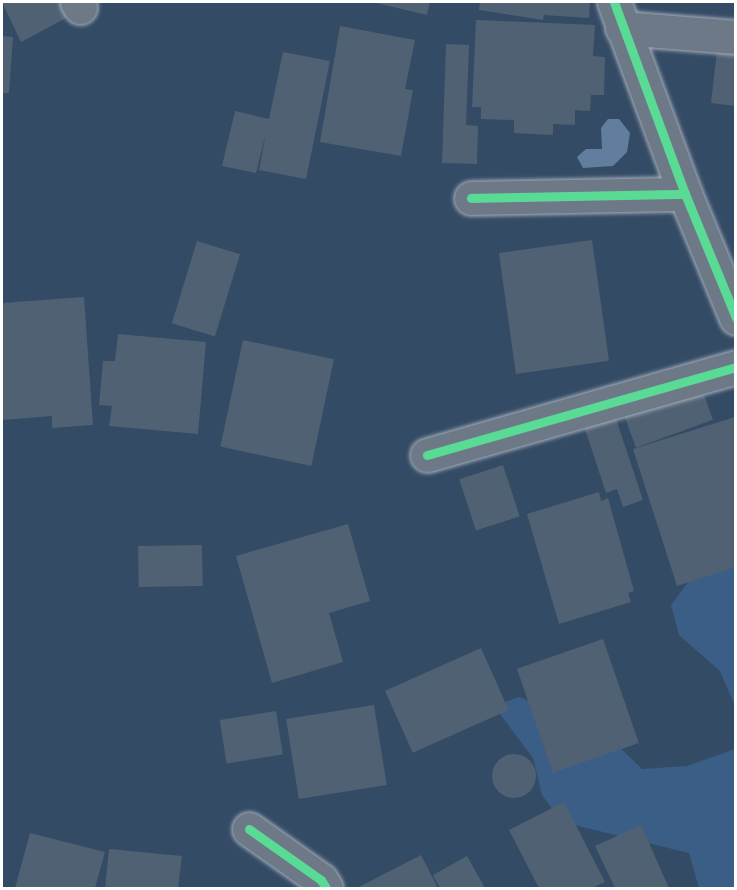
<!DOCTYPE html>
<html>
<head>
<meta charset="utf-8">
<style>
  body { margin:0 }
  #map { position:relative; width:737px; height:890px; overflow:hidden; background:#344b65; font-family:"Gochi Hand",sans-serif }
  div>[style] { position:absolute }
  .green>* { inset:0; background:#3b5e86 }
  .water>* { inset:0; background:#617e9e }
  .building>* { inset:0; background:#506174; transform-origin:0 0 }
  .round { border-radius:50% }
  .roads { filter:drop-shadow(0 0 2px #a4aeba) drop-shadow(0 0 2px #a4aeba) }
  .minor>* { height:33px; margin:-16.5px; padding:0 16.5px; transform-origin:16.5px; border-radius:16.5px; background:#6d7986 }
  .cycleway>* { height:9px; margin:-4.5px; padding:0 4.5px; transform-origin:4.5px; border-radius:4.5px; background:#5adb95 }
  span { translate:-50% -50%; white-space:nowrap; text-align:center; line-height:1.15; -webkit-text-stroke:6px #1f4a7a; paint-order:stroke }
  .frame { position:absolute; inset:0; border:3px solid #fff; pointer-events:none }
</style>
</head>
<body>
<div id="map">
  <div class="green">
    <i style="clip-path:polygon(735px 552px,735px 706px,720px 671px,679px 635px,671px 605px,704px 561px)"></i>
    <i style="clip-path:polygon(519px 697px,602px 730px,642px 769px,687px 766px,735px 749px,735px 888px,699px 888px,689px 853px,562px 822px,542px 795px,533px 758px,494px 706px)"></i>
  </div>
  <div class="water">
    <i style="clip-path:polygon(608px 119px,619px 119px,630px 133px,627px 152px,613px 166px,583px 168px,577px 157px,586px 149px,602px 149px,601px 128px)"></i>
  </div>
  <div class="building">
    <i style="clip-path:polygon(2px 2px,60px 2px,68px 17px,21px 42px)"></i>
    <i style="clip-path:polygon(372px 2px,430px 2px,427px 15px)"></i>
    <i style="clip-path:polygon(480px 2px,590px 2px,589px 18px,544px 15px,543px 20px,479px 10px)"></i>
    <i style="clip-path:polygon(476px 20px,595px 25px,593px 56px,605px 57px,604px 95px,591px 95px,590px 111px,575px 110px,575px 125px,553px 124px,553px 135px,514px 133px,514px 120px,481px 119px,481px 107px,472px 107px)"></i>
    <i style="clip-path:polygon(340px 26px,415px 40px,405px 89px,413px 90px,401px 156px,320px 142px)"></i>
    <i style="clip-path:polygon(2px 36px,13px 37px,9px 93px,2px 93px)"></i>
    <i style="clip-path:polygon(718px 42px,736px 44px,736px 106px,711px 103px)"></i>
    <i style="clip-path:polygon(446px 44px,469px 45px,466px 125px,478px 126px,477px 164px,442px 163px)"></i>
    <i style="clip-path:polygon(283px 52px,330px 61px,306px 179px,259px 170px,266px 133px,256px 173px,222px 166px,235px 111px,269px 119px)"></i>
    <i style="left:592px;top:240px;width:122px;height:94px;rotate:82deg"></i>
    <i style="left:197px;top:241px;width:45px;height:86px;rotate:17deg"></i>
    <i style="clip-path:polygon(84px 297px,93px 425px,52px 428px,52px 416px,2px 420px,2px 303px)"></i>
    <i style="clip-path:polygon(118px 334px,206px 342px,198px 434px,109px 426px,112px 406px,99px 405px,103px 361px,115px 361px)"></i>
    <i style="left:243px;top:340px;width:93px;height:109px;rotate:12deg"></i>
    <i style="left:700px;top:384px;width:38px;height:82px;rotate:70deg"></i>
    <i style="clip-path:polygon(615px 416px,643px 500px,623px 507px,617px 489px,606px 493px,584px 426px)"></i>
    <i style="clip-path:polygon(735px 417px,736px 567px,677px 586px,633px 449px)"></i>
    <i style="left:503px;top:465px;width:54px;height:46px;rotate:72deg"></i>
    <i style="clip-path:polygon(599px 492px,601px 501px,608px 498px,634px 591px,628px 593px,631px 602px,559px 624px,527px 514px)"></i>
    <i style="clip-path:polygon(348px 524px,370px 601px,329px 613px,343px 662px,272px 683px,236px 556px)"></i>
    <i style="left:202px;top:545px;width:41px;height:64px;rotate:89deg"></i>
    <i style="left:603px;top:639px;width:110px;height:91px;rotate:71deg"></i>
    <i style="left:481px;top:648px;width:68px;height:105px;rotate:66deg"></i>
    <i style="left:374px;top:705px;width:81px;height:89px;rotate:81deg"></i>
    <i style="left:276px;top:711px;width:44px;height:57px;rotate:81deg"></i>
    <i class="round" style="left:492px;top:754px;width:44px;height:44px"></i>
    <i style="clip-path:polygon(564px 802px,605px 882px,592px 888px,539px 888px,509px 830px)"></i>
    <i style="clip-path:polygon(641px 825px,669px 888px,615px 888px,595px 846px)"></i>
    <i style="clip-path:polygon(30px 833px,105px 852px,95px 888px,15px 888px)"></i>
    <i style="clip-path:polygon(109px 849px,182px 856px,178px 888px,105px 888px)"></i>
    <i style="clip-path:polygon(421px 855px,438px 888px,357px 888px)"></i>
    <i style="clip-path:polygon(467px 856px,485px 888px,440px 888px,433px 875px)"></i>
  </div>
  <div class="roads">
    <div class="minor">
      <i style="left:77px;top:2px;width:6px;rotate:59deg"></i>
      <i style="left:614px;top:2px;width:205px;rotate:69.7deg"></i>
      <i style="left:685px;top:194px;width:134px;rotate:67.6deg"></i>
      <i style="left:622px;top:28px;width:114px;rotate:4.5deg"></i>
      <i style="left:471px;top:198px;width:214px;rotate:-1.1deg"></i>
      <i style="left:427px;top:455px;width:321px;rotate:-15.9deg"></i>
      <i style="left:249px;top:829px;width:88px;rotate:35.3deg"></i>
      <i style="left:321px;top:880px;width:9px;rotate:58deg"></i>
    </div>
  </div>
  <div class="cycleway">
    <i style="left:614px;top:2px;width:205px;rotate:69.7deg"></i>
    <i style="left:685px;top:194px;width:134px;rotate:67.6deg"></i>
    <i style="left:471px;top:198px;width:214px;rotate:-1.1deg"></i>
    <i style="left:427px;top:455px;width:321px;rotate:-15.9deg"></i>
    <i style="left:249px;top:829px;width:88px;rotate:35.3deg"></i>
    <i style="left:321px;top:880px;width:9px;rotate:58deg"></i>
  </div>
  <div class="frame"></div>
</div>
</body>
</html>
